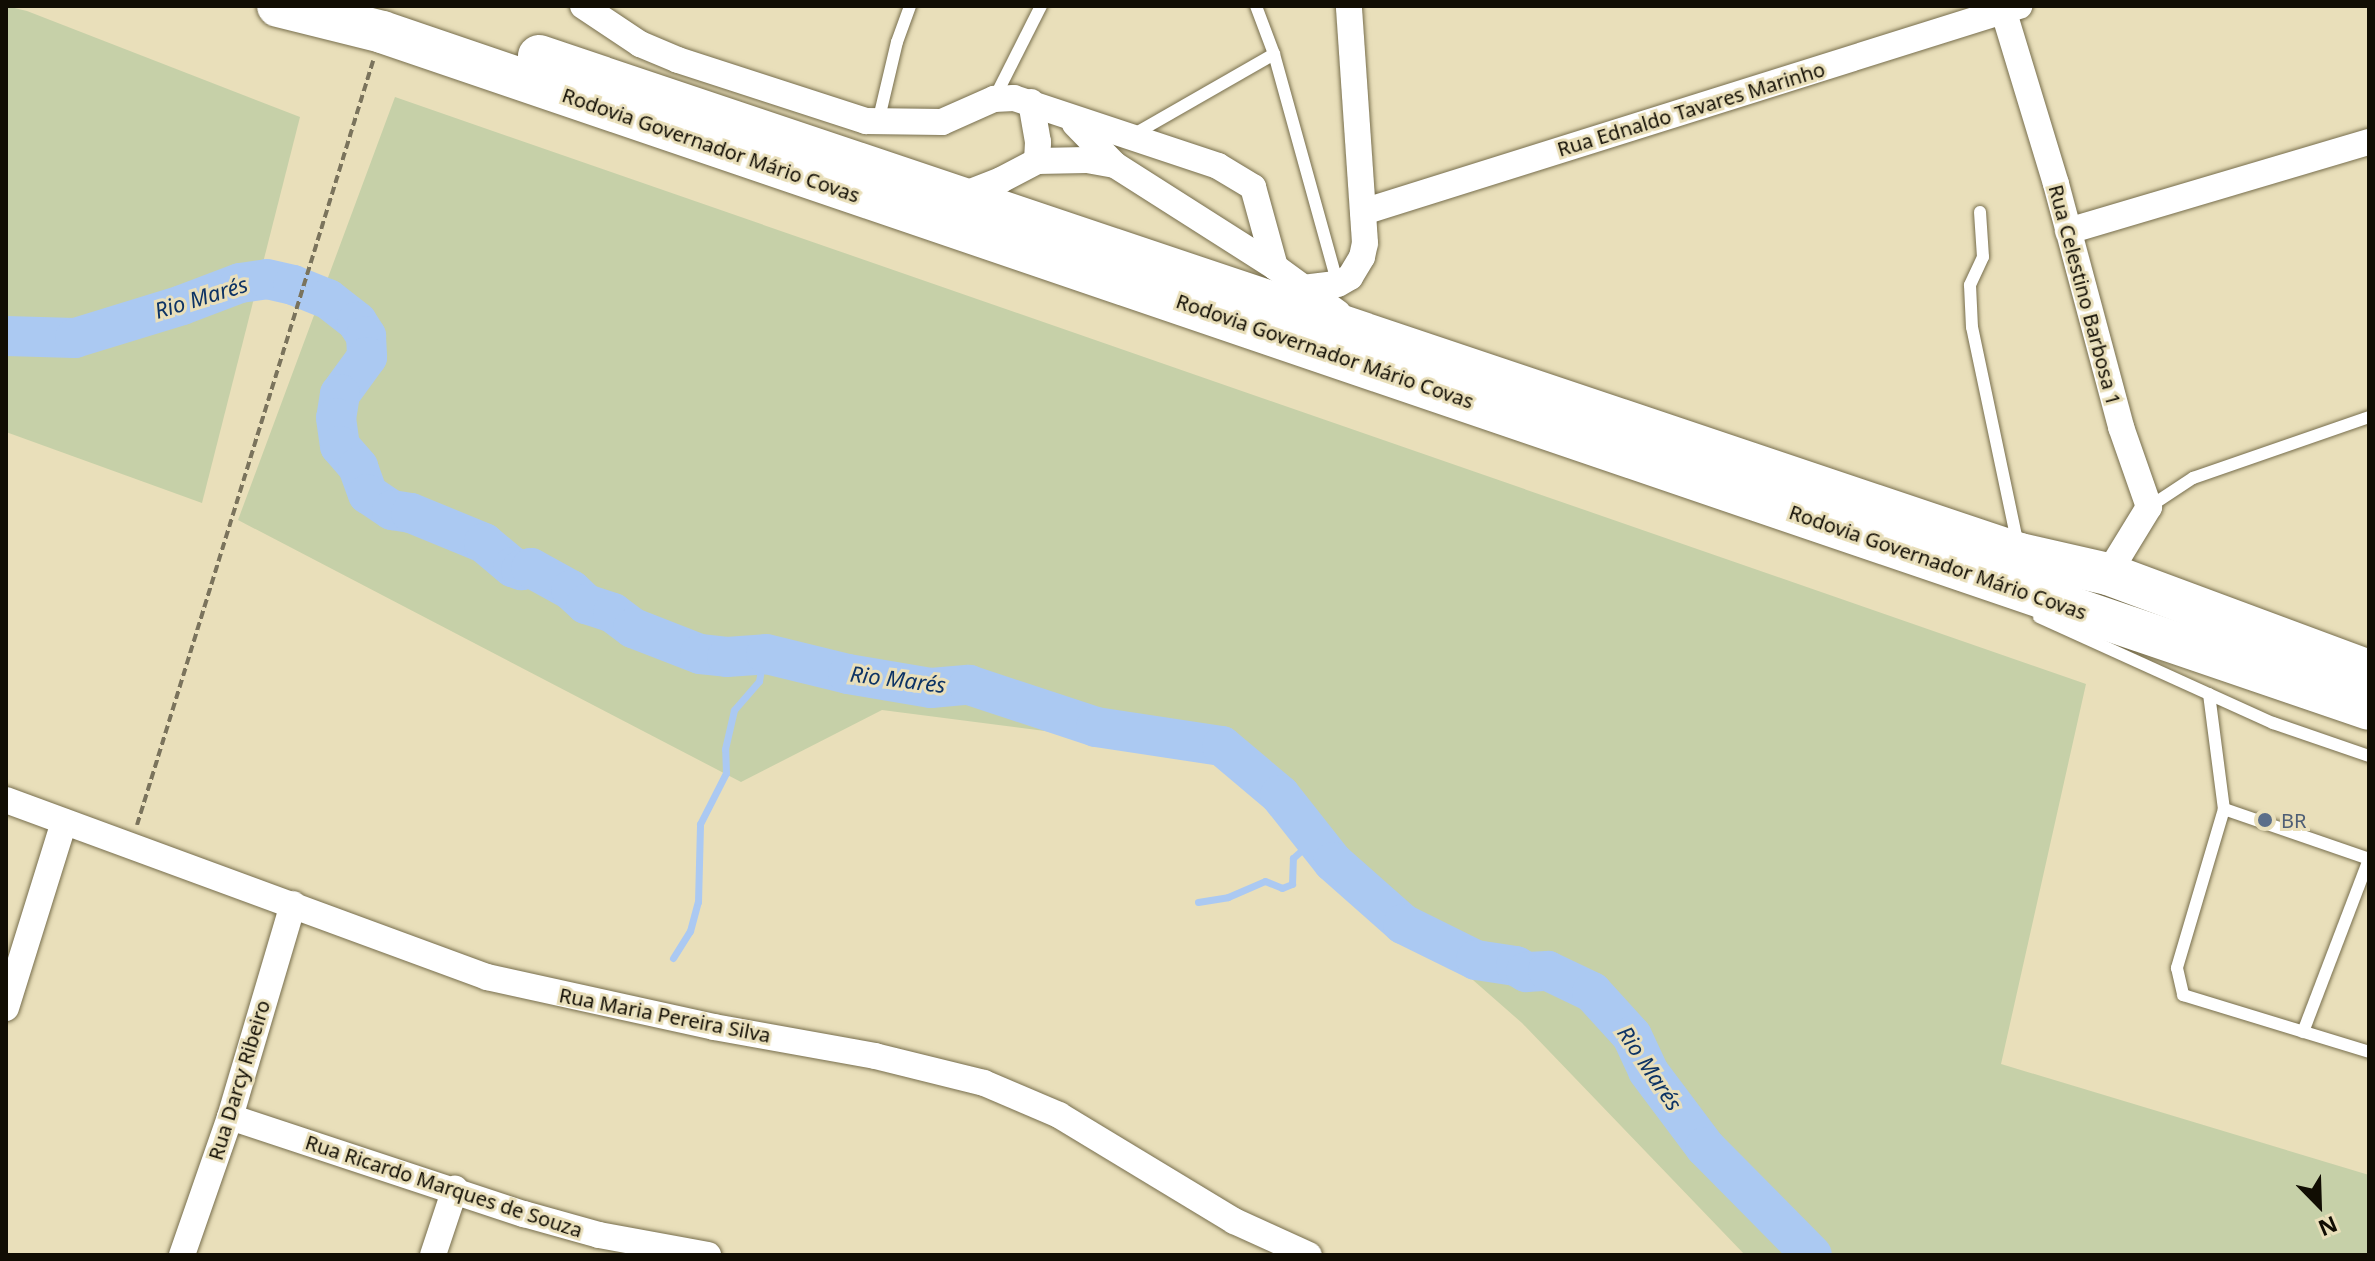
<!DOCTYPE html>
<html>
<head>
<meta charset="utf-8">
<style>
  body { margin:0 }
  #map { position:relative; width:2375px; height:1261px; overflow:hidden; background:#e9dfba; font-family:"Noto Sans",sans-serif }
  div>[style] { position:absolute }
  .green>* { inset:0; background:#c6d0a8 }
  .stream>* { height:7px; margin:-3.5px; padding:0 3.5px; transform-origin:3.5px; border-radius:3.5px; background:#abc9f2 }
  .river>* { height:40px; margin:-20px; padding:0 20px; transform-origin:20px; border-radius:20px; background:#abc9f2 }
  .path>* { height:4px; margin-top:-2px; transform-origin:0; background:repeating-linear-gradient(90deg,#7a735c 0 8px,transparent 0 12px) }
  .roads { filter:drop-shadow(0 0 2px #776e4d) drop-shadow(0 0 2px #776e4d) }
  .service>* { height:12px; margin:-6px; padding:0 6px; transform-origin:6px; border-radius:6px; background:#fff }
  .minor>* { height:26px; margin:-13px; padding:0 13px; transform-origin:13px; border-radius:13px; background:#fff }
  .trunk>* { height:42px; margin:-21px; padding:0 21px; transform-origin:21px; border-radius:21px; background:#fff }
  .dots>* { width:22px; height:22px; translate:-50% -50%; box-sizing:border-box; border:4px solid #e9dfba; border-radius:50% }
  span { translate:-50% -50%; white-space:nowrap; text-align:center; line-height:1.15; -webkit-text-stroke:6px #e9dfba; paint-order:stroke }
  .street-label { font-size:20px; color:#110d03 }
  .service-label { font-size:20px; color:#4e5e75 }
  .left { translate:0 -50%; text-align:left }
  .water-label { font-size:22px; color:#0d3364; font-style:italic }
  .frame { position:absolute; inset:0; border:8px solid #110d03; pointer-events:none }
  .north { position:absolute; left:2279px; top:1165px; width:80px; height:80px; -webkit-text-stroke:6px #e9dfba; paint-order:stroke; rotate:157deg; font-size:22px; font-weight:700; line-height:32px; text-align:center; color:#110d03 }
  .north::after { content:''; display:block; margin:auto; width:28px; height:36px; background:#110d03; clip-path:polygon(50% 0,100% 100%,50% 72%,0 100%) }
</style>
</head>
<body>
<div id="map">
  <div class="green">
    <i style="clip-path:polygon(6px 6px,27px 11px,300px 117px,202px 503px,6px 432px)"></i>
    <i style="clip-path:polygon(395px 97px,2086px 684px,2001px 1064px,2369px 1175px,2369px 1255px,1745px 1255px,1522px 1023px,1214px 753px,882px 710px,741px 782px,238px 520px)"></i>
  </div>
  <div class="stream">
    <i style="left:1198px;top:902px;width:30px;rotate:-9deg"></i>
    <i style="left:1228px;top:897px;width:40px;rotate:-23.4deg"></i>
    <i style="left:1265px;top:881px;width:18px;rotate:22deg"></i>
    <i style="left:1282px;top:888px;width:11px;rotate:-22deg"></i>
    <i style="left:1292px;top:884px;width:26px;rotate:-88deg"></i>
    <i style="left:1293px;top:858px;width:28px;rotate:-42deg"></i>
    <i style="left:673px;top:958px;width:32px;rotate:-58deg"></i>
    <i style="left:690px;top:931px;width:30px;rotate:-75deg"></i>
    <i style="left:698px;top:902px;width:78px;rotate:-88.5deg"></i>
    <i style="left:700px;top:824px;width:57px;rotate:-63deg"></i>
    <i style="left:726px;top:773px;width:24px;rotate:-92deg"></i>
    <i style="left:725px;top:749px;width:40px;rotate:-77deg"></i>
    <i style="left:734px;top:710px;width:38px;rotate:-49deg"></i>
    <i style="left:759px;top:681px;width:11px;rotate:-80deg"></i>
    <i style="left:761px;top:670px;width:16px;rotate:-108deg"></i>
  </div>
  <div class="river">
    <i style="left:6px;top:336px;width:69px;rotate:1.7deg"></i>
    <i style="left:75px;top:338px;width:112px;rotate:-17.1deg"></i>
    <i style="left:182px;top:305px;width:62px;rotate:-20.8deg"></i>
    <i style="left:240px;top:283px;width:27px;rotate:-8deg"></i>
    <i style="left:267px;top:279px;width:27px;rotate:13deg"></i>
    <i style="left:293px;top:285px;width:38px;rotate:22deg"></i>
    <i style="left:328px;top:299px;width:37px;rotate:38deg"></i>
    <i style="left:357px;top:322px;width:17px;rotate:57deg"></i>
    <i style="left:366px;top:336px;width:21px;rotate:87deg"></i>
    <i style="left:367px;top:357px;width:46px;rotate:126.1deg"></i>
    <i style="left:340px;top:394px;width:24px;rotate:99deg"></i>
    <i style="left:336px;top:418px;width:28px;rotate:82deg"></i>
    <i style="left:340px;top:446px;width:28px;rotate:49deg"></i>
    <i style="left:358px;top:467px;width:29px;rotate:70deg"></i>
    <i style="left:368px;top:494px;width:29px;rotate:34deg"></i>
    <i style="left:392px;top:510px;width:19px;rotate:9deg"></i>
    <i style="left:411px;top:513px;width:79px;rotate:22.3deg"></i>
    <i style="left:484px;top:543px;width:38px;rotate:40deg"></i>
    <i style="left:513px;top:567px;width:9px;rotate:21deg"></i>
    <i style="left:521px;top:570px;width:10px;rotate:-11deg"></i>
    <i style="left:531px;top:568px;width:46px;rotate:28.8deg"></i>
    <i style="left:571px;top:590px;width:21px;rotate:43deg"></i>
    <i style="left:586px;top:604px;width:28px;rotate:18deg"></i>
    <i style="left:613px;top:613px;width:25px;rotate:37deg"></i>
    <i style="left:633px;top:628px;width:72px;rotate:21.2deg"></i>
    <i style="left:700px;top:654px;width:27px;rotate:6deg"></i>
    <i style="left:727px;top:657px;width:39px;rotate:-4deg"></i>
    <i style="left:766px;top:654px;width:84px;rotate:13.7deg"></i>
    <i style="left:848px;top:674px;width:84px;rotate:9.6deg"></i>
    <i style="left:931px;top:688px;width:38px;rotate:-5deg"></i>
    <i style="left:969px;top:685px;width:134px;rotate:18.3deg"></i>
    <i style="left:1096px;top:727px;width:127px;rotate:8.6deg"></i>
    <i style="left:1222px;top:746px;width:76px;rotate:40.2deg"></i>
    <i style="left:1280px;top:795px;width:85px;rotate:51.7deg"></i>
    <i style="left:1333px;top:862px;width:94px;rotate:41.5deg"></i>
    <i style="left:1403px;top:924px;width:81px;rotate:26.3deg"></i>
    <i style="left:1476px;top:960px;width:40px;rotate:8.5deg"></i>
    <i style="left:1516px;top:966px;width:12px;rotate:31deg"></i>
    <i style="left:1526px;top:972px;width:22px;rotate:-3deg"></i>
    <i style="left:1548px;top:971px;width:49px;rotate:25.5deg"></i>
    <i style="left:1592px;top:992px;width:59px;rotate:47.7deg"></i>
    <i style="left:1632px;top:1036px;width:38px;rotate:65deg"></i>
    <i style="left:1648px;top:1071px;width:95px;rotate:53.1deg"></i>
    <i style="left:1705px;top:1147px;width:152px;rotate:45.3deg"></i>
  </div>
  <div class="path">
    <i style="left:137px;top:825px;width:800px;rotate:-72.83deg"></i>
  </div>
  <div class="roads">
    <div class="service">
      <i style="left:1256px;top:6px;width:51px;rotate:69.4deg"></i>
      <i style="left:1274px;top:54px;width:239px;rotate:74.5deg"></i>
      <i style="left:994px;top:99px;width:104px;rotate:-63.2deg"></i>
      <i style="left:879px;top:118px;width:78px;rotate:-76.7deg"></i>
      <i style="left:897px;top:42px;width:38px;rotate:-70deg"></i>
      <i style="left:1131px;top:136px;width:165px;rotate:-29.8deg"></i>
      <i style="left:1980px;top:212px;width:45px;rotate:86.2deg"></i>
      <i style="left:1983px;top:257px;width:31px;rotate:115deg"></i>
      <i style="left:1970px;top:285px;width:42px;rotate:87.3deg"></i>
      <i style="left:1972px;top:327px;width:223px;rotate:78.1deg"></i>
      <i style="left:2149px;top:507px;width:53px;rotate:-33.4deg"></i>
      <i style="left:2193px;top:478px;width:186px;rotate:-19.1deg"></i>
      <i style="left:2039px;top:617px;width:257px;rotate:24.4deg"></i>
      <i style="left:2273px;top:723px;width:102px;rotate:19deg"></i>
      <i style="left:2209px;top:694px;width:116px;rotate:82.6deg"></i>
      <i style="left:2224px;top:809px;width:166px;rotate:106.5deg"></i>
      <i style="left:2177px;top:968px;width:28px;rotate:77deg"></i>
      <i style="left:2183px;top:995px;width:195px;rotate:17deg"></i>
      <i style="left:2224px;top:809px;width:153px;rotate:19deg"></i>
      <i style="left:2303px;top:1032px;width:185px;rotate:-69.1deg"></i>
    </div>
    <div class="minor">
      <i style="left:583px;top:6px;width:69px;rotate:33.7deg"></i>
      <i style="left:640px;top:44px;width:41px;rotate:22.8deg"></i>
      <i style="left:678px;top:60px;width:198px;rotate:18deg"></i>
      <i style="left:866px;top:121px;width:76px;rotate:0.8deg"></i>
      <i style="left:942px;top:122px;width:57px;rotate:-23.9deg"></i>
      <i style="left:994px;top:99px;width:20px;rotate:-3deg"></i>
      <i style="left:1014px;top:98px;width:215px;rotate:18.4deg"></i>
      <i style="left:1218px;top:166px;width:41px;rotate:31deg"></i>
      <i style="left:1253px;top:187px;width:83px;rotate:74.6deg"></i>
      <i style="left:2002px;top:6px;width:186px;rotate:73.1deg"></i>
      <i style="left:2056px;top:184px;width:252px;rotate:75deg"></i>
      <i style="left:2121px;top:427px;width:85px;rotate:70.7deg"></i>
      <i style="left:2149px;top:507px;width:79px;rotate:121.5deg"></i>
      <i style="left:1031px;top:102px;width:41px;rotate:80.1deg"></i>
      <i style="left:1038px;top:142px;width:19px;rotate:93deg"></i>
      <i style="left:1075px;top:124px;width:57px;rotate:45.7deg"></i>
      <i style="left:1115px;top:165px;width:190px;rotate:32.5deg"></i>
      <i style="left:1275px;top:267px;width:78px;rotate:36.1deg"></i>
      <i style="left:960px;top:196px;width:44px;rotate:-21.3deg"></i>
      <i style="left:1001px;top:180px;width:41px;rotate:-27.8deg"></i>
      <i style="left:1037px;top:161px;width:50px;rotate:-1.1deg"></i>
      <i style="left:1087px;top:160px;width:28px;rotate:10deg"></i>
      <i style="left:1363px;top:212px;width:688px;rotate:-17.43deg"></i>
      <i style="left:2068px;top:231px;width:314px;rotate:-16.5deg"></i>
      <i style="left:1303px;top:288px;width:35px;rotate:-7deg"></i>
      <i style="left:1338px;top:284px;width:14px;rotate:-30deg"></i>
      <i style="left:1350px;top:277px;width:23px;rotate:-59deg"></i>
      <i style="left:1362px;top:257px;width:14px;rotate:-78deg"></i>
      <i style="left:1365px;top:243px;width:238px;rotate:-93.9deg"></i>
      <i style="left:6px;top:800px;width:513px;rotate:20.2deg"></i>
      <i style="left:487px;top:977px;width:232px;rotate:12.4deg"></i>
      <i style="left:714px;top:1027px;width:164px;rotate:10.2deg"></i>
      <i style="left:875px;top:1056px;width:112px;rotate:13.9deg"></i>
      <i style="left:984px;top:1083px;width:82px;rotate:23.1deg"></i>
      <i style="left:1059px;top:1115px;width:205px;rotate:31.2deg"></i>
      <i style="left:1234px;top:1221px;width:82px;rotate:24.4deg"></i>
      <i style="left:6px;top:1008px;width:195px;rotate:-72.7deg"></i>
      <i style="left:230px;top:1117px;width:310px;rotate:18.3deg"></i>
      <i style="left:524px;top:1214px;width:78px;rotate:15.6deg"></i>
      <i style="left:599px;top:1235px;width:111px;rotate:10.4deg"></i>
      <i style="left:182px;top:1255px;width:146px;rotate:-70.8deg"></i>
      <i style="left:230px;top:1117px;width:222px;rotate:-73.5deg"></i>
      <i style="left:433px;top:1255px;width:70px;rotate:-71.6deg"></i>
    </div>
    <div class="trunk">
      <i style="left:278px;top:6px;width:107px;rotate:14deg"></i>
      <i style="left:382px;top:32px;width:2099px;rotate:18.81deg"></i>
      <i style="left:539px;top:56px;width:1562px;rotate:18.59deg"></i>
      <i style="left:2020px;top:554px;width:90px;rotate:12.8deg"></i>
      <i style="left:2108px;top:574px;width:278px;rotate:20.4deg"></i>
    </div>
  </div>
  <div class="dots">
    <i style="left:2265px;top:820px;background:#5c6f8a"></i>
  </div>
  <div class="street-label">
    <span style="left:1691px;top:109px;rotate:-17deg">Rua Ednaldo Tavares Marinho</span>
    <span style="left:711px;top:145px;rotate:19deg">Rodovia Governador Mário Covas</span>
    <span style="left:2085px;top:295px;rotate:75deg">Rua Celestino Barbosa 1</span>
    <span style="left:1325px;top:351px;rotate:19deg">Rodovia Governador Mário Covas</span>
    <span style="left:1938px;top:562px;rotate:19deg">Rodovia Governador Mário Covas</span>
    <span style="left:665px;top:1015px;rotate:11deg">Rua Maria Pereira Silva</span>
    <span style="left:239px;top:1080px;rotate:-73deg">Rua Darcy Ribeiro</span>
    <span style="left:444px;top:1186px;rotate:18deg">Rua Ricardo Marques de Souza</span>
  </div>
  <div class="service-label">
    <span class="left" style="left:2281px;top:820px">BR</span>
  </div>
  <div class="water-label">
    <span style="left:201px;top:297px;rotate:-17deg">Rio Marés</span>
    <span style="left:898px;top:679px;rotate:7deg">Rio Marés</span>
    <span style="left:1650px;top:1068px;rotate:56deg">Rio Marés</span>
  </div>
  <div class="frame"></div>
  <div class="north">N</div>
</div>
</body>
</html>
